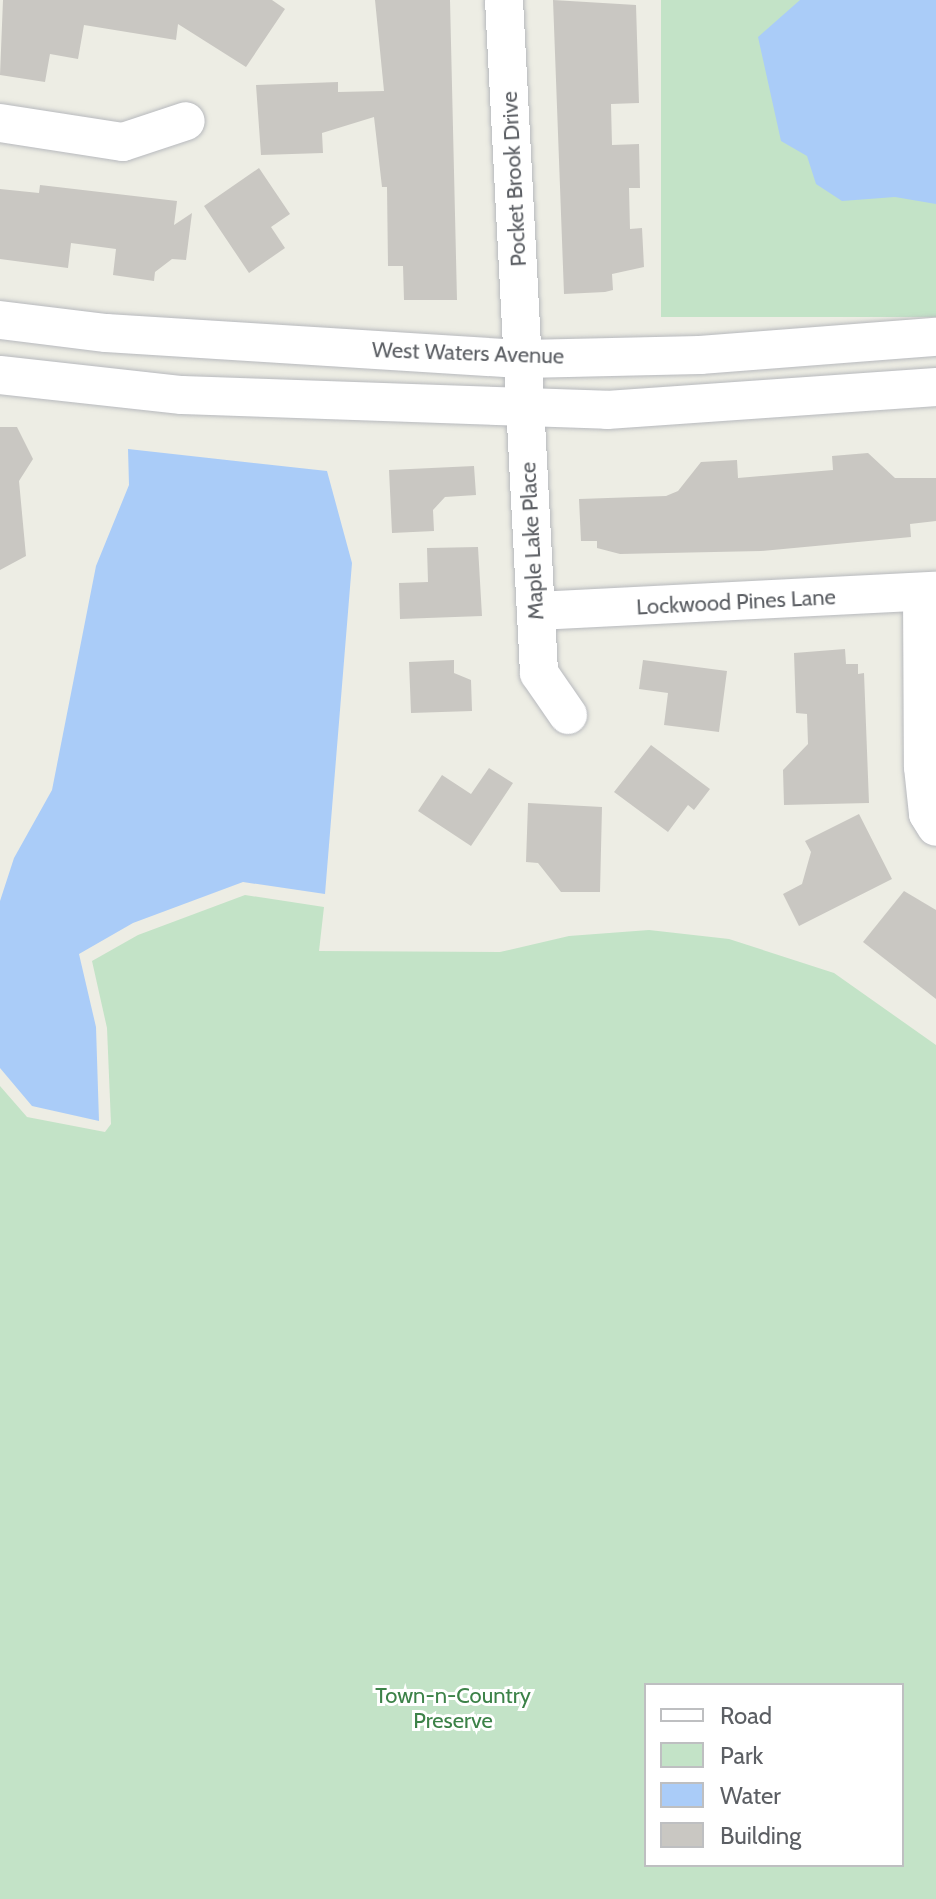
<!DOCTYPE html>
<html>
<head>
<meta charset="utf-8">
<style>
  body { margin:0 }
  #map { position:relative; width:936px; height:1899px; overflow:hidden; background:#edede4; font-family:Cabin,sans-serif }
  div>[style] { position:absolute }
  .green>* { inset:0; background:#c3e3c7; transform-origin:0 0 }
  .water>* { inset:0; background:#aaccf8 }
  .building>* { inset:0; background:#c9c7c2 }
  .roads { filter:drop-shadow(0 0 2px #b7b9bd) drop-shadow(0 0 2px #b7b9bd) }
  .minor>* { height:38px; margin:-19px; padding:0 19px; transform-origin:19px; border-radius:19px; background:#fff }
  span { translate:-50% -50%; white-space:nowrap; text-align:center; line-height:1.15; -webkit-text-stroke:6px #fff; paint-order:stroke }
  .street-label { font-size:22px; color:#5c5f64 }
  .park-label { font-size:22px; color:#3c8248 }
  .legend { position:absolute; left:644px; top:1683px; width:260px; height:184px; box-sizing:border-box; background:#fff; border:2px solid #bebfc1; margin:0; padding:10px 14px; list-style:none; font-size:24px; color:#5c5f64 }
  .legend li { display:flex; align-items:center; gap:16px; height:40px }
  .legend b { width:40px; border:2px solid #bebfc1 }
</style>
</head>
<body>
<div id="map">
  <div class="green">
    <i style="left:661px;top:0;width:275px;height:317px"></i>
    <i style="clip-path:polygon(evenodd,245px 895px,324px 907px,319px 951px,500px 952px,569px 936px,649px 930px,729px 939px,834px 973px,936px 1045px,936px 1899px,0 1899px,0 1086px,27px 1117px,105px 1132px,111px 1124px,107px 1028px,92px 961px,138px 935px,245px 895px,646px 1685px,902px 1685px,902px 1865px,646px 1865px,646px 1685px)"></i>
  </div>
  <div class="water">
    <i style="clip-path:polygon(800px 0,936px 0,936px 204px,895px 197px,842px 201px,816px 184px,807px 156px,781px 141px,758px 37px)"></i>
    <i style="clip-path:polygon(128px 449px,327px 471px,352px 563px,325px 894px,243px 882px,133px 923px,79px 954px,96px 1027px,99px 1121px,32px 1106px,0 1068px,0 901px,14px 858px,52px 790px,96px 566px,129px 485px)"></i>
  </div>
  <div class="building">
    <i style="clip-path:polygon(3px 0,272px 0,285px 9px,246px 67px,178px 24px,176px 40px,84px 25px,78px 59px,50px 54px,45px 82px,0 75px)"></i>
    <i style="clip-path:polygon(375px 0,450px 0,457px 300px,404px 300px,403px 266px,388px 266px,387px 187px,382px 187px,374px 117px,322px 133px,323px 153px,261px 155px,256px 85px,338px 82px,338px 92px,384px 91px)"></i>
    <i style="clip-path:polygon(553px 0,636px 5px,639px 103px,611px 104px,612px 145px,639px 144px,640px 188px,629px 188px,630px 229px,642px 228px,644px 267px,612px 274px,613px 290px,605px 292px,564px 294px)"></i>
    <i style="clip-path:polygon(259px 168px,290px 214px,271px 227px,285px 248px,249px 273px,204px 206px)"></i>
    <i style="clip-path:polygon(40px 185px,177px 201px,174px 225px,192px 213px,186px 260px,172px 259px,155px 272px,154px 281px,113px 275px,116px 249px,71px 243px,68px 268px,0 259px,0 189px,39px 193px)"></i>
    <i style="clip-path:polygon(0 427px,17px 427px,33px 459px,19px 481px,26px 556px,0 570px)"></i>
    <i style="clip-path:polygon(868px 453px,895px 478px,936px 478px,936px 521px,910px 524px,911px 537px,761px 551px,620px 554px,597px 548px,597px 541px,581px 541px,579px 499px,666px 496px,678px 491px,701px 462px,737px 460px,738px 478px,833px 470px,832px 456px)"></i>
    <i style="clip-path:polygon(474px 466px,476px 495px,445px 497px,433px 510px,434px 531px,392px 533px,389px 470px)"></i>
    <i style="clip-path:polygon(478px 547px,482px 616px,400px 619px,399px 583px,428px 582px,427px 548px)"></i>
    <i style="clip-path:polygon(845px 649px,846px 664px,858px 664px,858px 674px,864px 673px,869px 803px,784px 805px,783px 770px,808px 744px,807px 714px,796px 713px,794px 653px)"></i>
    <i style="clip-path:polygon(454px 660px,454px 673px,471px 680px,472px 711px,411px 713px,409px 662px)"></i>
    <i style="clip-path:polygon(643px 660px,727px 671px,719px 732px,664px 725px,668px 693px,639px 689px)"></i>
    <i style="clip-path:polygon(651px 745px,710px 789px,694px 810px,688px 805px,668px 832px,614px 792px)"></i>
    <i style="clip-path:polygon(489px 768px,513px 783px,471px 846px,418px 811px,442px 775px,471px 794px)"></i>
    <i style="clip-path:polygon(528px 803px,602px 807px,600px 892px,561px 892px,538px 863px,526px 862px)"></i>
    <i style="clip-path:polygon(859px 814px,892px 879px,799px 926px,783px 894px,802px 884px,811px 852px,805px 841px)"></i>
    <i style="clip-path:polygon(904px 891px,936px 910px,936px 999px,863px 942px)"></i>
  </div>
  <div class="roads">
    <div class="minor">
      <i style="left:504px;top:0;width:674px;rotate:87.02deg"></i>
      <i style="left:539px;top:673px;width:51px;rotate:55.4deg"></i>
      <i style="left:0;top:123px;width:124px;rotate:8.8deg"></i>
      <i style="left:123px;top:142px;width:66px;rotate:-18.4deg"></i>
      <i style="left:0;top:320px;width:107px;rotate:7deg"></i>
      <i style="left:106px;top:333px;width:419px;rotate:3.6deg"></i>
      <i style="left:524px;top:359px;width:176px;rotate:-1.3deg"></i>
      <i style="left:700px;top:355px;width:237px;rotate:-4.4deg"></i>
      <i style="left:0;top:375px;width:183px;rotate:6.3deg"></i>
      <i style="left:182px;top:395px;width:425px;rotate:2deg"></i>
      <i style="left:607px;top:410px;width:330px;rotate:-4deg"></i>
      <i style="left:922px;top:593px;width:174px;rotate:89.7deg"></i>
      <i style="left:923px;top:767px;width:47px;rotate:83.9deg"></i>
      <i style="left:928px;top:814px;width:15px;rotate:58deg"></i>
      <i style="left:536px;top:611px;width:400px;rotate:-2.9deg"></i>
    </div>
  </div>
  <div class="street-label">
    <span style="left:514px;top:179px;rotate:-93deg">Pocket Brook Drive</span>
    <span style="left:468px;top:353px;rotate:2deg">West Waters Avenue</span>
    <span style="left:532px;top:541px;rotate:-93deg">Maple Lake Place</span>
    <span style="left:736px;top:602px;rotate:-3deg">Lockwood Pines Lane</span>
  </div>
  <div class="park-label">
    <span style="left:453px;top:1708px">Town-n-Country<br>Preserve</span>
  </div>
  <ul class="legend">
  <li><b style="height:10px;background:#fff"></b>Road</li>
  <li><b style="height:22px;background:#c3e3c7"></b>Park</li>
  <li><b style="height:22px;background:#aaccf8"></b>Water</li>
  <li><b style="height:22px;background:#c9c7c2"></b>Building</li>
  </ul>
</div>
</body>
</html>
